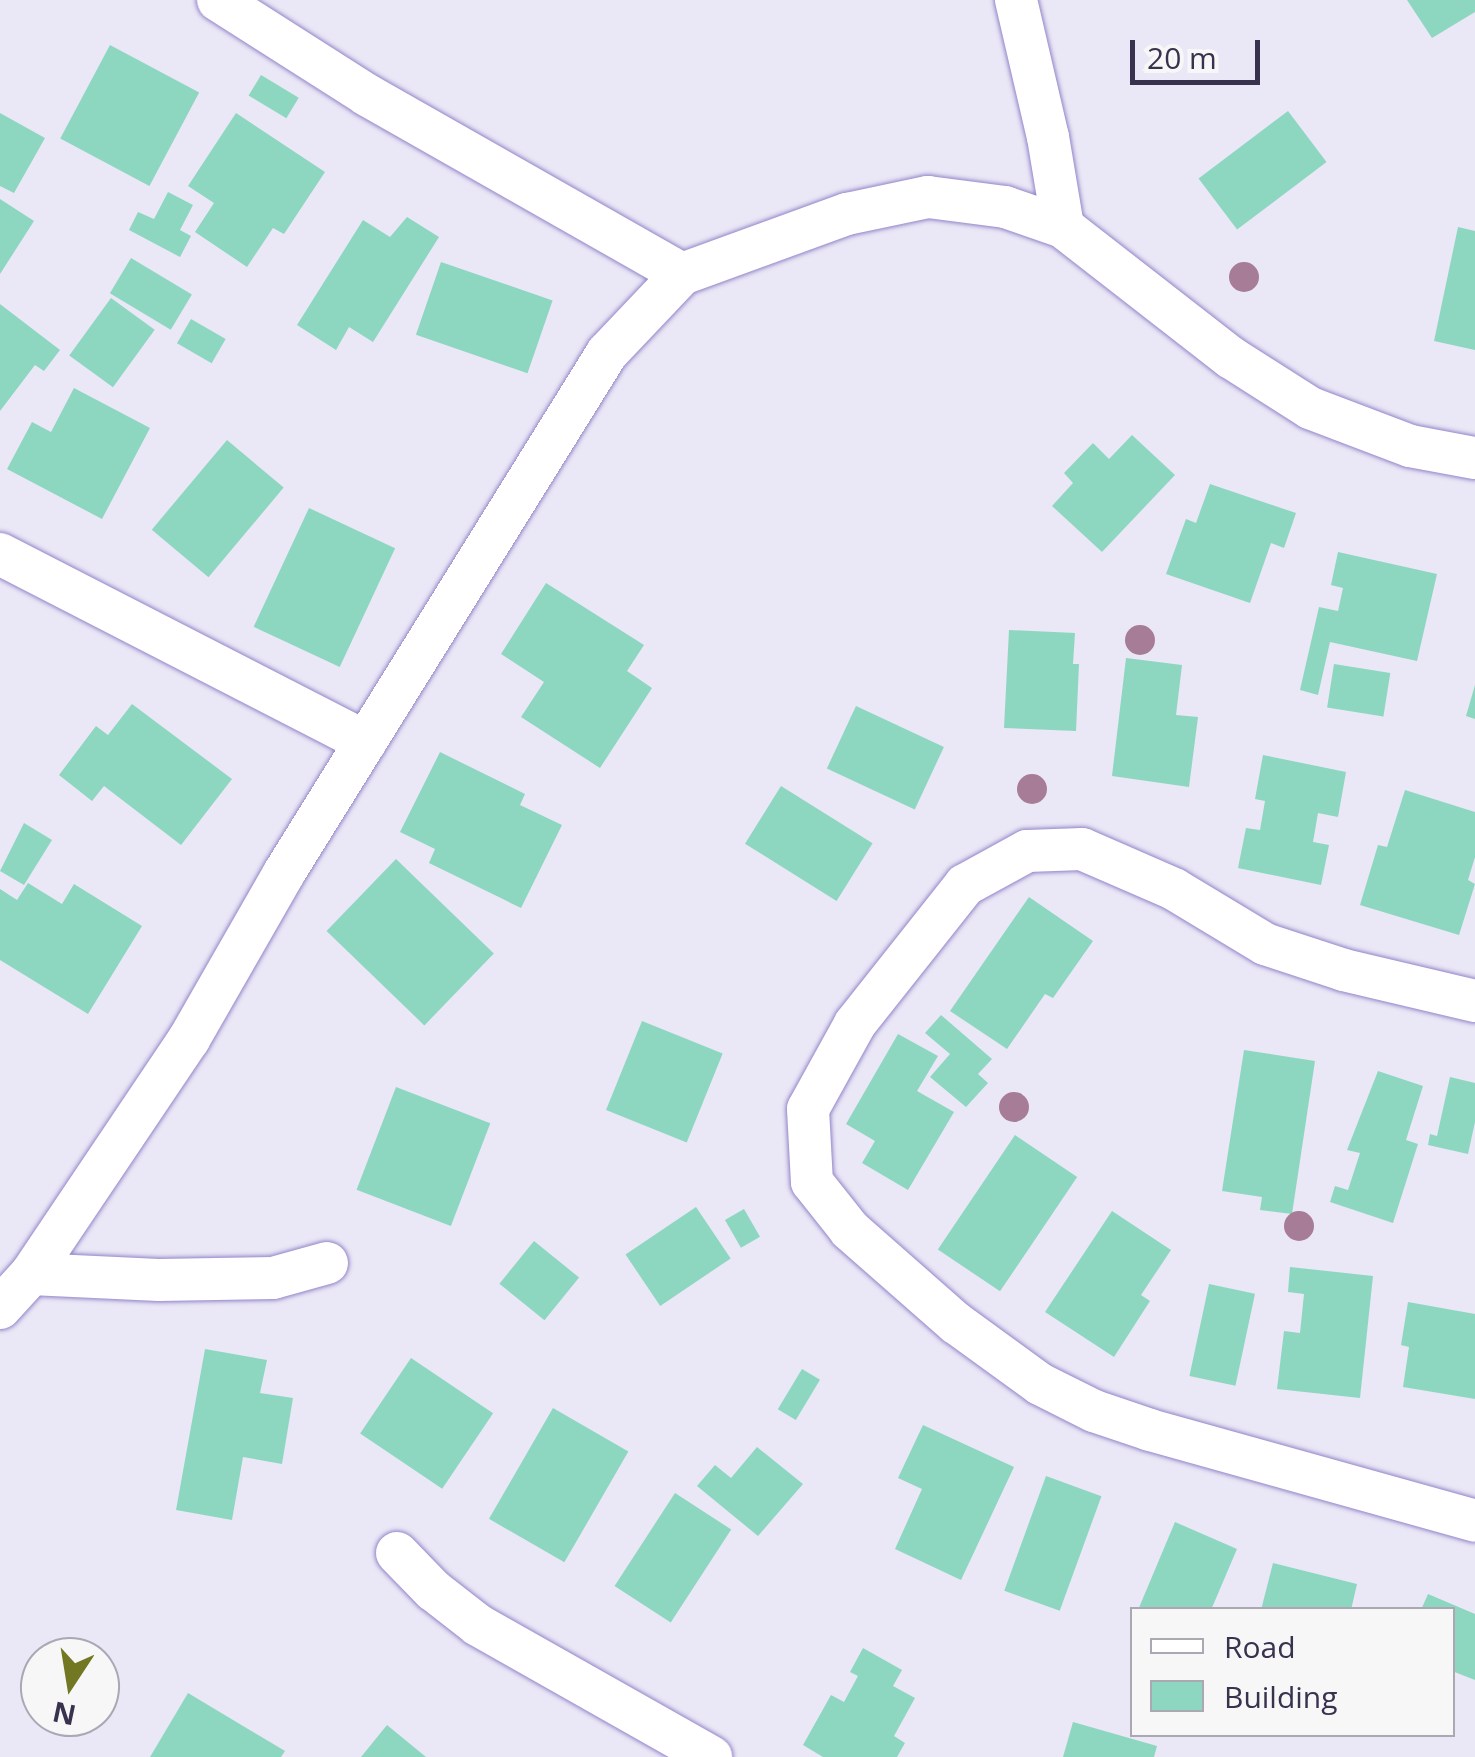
<!DOCTYPE html>
<html>
<head>
<meta charset="utf-8">
<style>
  body { margin:0 }
  #map { position:relative; width:1475px; height:1757px; overflow:hidden; background:#eae7f6; font-family:"Open Sans",sans-serif }
  div>[style] { position:absolute }
  .building>* { inset:0; background:#8dd7c1; transform-origin:0 0 }
  .roads { filter:drop-shadow(0 0 2px #9385c9) drop-shadow(0 0 2px #9385c9) }
  .minor>* { height:42px; margin:-21px; padding:0 21px; transform-origin:21px; border-radius:21px; background:#fff }
  .trees>* { width:30px; height:30px; margin:-15px; border-radius:50%; background:#a67c97 }
  span { translate:-50% -50%; white-space:nowrap; text-align:center; line-height:1.15; -webkit-text-stroke:9px #f7f7f7; paint-order:stroke }
  .legend { position:absolute; left:1130px; top:1607px; width:325px; height:130px; box-sizing:border-box; background:#f7f7f7; border:2px solid #aba8b4; margin:0; padding:12px 18px; list-style:none; font-size:30px; color:#39324f }
  .legend li { display:flex; align-items:center; gap:20px; height:50px }
  .legend b { width:50px; border:2px solid #aba8b4 }
  .north { position:absolute; left:20px; top:1637px; width:100px; height:100px; box-sizing:border-box; background:#f7f7f7; border:2px solid #aba8b4; border-radius:50%; rotate:192deg; font-size:28px; font-weight:700; line-height:40px; text-align:center; color:#39324f }
  .north::after { content:''; display:block; margin:auto; width:35px; height:45px; background:#727821; clip-path:polygon(50% 0,100% 100%,50% 72%,0 100%) }
  .scale { position:absolute; left:1130px; top:40px; width:130px; height:45px; box-sizing:border-box; border:5px solid #39324f; border-top:0; padding-left:12px; font-size:30px; line-height:35px; white-space:nowrap; color:#39324f; -webkit-text-stroke:8px #f7f7f7; paint-order:stroke }
</style>
</head>
<body>
<div id="map">
  <div class="building">
    <i style="clip-path:polygon(1407px 0,1475px 0,1475px 12px,1432px 38px)"></i>
    <i style="left:110px;top:45px;width:101px;height:106px;rotate:28deg"></i>
    <i style="left:261px;top:75px;width:44px;height:24px;rotate:31deg"></i>
    <i style="left:1288px;top:111px;width:64px;height:112px;rotate:53deg"></i>
    <i style="clip-path:polygon(0 113px,45px 138px,14px 193px,0 186px)"></i>
    <i style="clip-path:polygon(236px 113px,325px 172px,284px 234px,273px 228px,247px 267px,195px 232px,214px 203px,188px 186px)"></i>
    <i style="clip-path:polygon(168px 192px,193px 205px,180px 230px,191px 236px,180px 257px,129px 230px,138px 212px,154px 219px)"></i>
    <i style="clip-path:polygon(0 199px,34px 221px,0 274px)"></i>
    <i style="clip-path:polygon(407px 217px,439px 237px,373px 342px,349px 327px,336px 350px,297px 325px,363px 220px,390px 237px)"></i>
    <i style="clip-path:polygon(1458px 227px,1475px 231px,1475px 350px,1434px 341px)"></i>
    <i style="left:131px;top:258px;width:71px;height:41px;rotate:31deg"></i>
    <i style="left:441px;top:262px;width:118px;height:77px;rotate:19deg"></i>
    <i style="left:111px;top:298px;width:54px;height:71px;rotate:36deg"></i>
    <i style="clip-path:polygon(0 304px,60px 350px,44px 371px,35px 365px,0 411px)"></i>
    <i style="left:191px;top:319px;width:40px;height:28px;rotate:30deg"></i>
    <i style="clip-path:polygon(74px 388px,150px 428px,102px 519px,7px 469px,32px 422px,51px 432px)"></i>
    <i style="clip-path:polygon(1132px 435px,1175px 475px,1102px 552px,1052px 506px,1073px 483px,1064px 473px,1093px 443px,1109px 459px)"></i>
    <i style="left:227px;top:440px;width:74px;height:117px;rotate:40deg"></i>
    <i style="clip-path:polygon(1210px 484px,1296px 513px,1284px 548px,1271px 543px,1250px 603px,1166px 574px,1186px 519px,1196px 523px)"></i>
    <i style="left:309px;top:508px;width:95px;height:131px;rotate:25deg"></i>
    <i style="clip-path:polygon(1338px 552px,1437px 574px,1417px 661px,1330px 642px,1318px 695px,1300px 690px,1319px 607px,1338px 611px,1343px 588px,1331px 585px)"></i>
    <i style="clip-path:polygon(546px 583px,644px 645px,627px 671px,652px 688px,600px 768px,521px 717px,544px 682px,501px 654px)"></i>
    <i style="clip-path:polygon(1009px 630px,1075px 633px,1073px 664px,1079px 664px,1076px 731px,1004px 728px)"></i>
    <i style="clip-path:polygon(1126px 658px,1182px 665px,1176px 715px,1198px 717px,1189px 787px,1112px 776px)"></i>
    <i style="left:1334px;top:664px;width:57px;height:44px;rotate:9deg"></i>
    <i style="clip-path:polygon(1475px 685px,1475px 719px,1466px 716px)"></i>
    <i style="clip-path:polygon(132px 704px,232px 779px,181px 845px,104px 786px,92px 801px,59px 775px,96px 726px,108px 735px)"></i>
    <i style="left:856px;top:706px;width:97px;height:69px;rotate:25deg"></i>
    <i style="clip-path:polygon(440px 752px,525px 794px,520px 805px,562px 825px,521px 908px,429px 863px,435px 849px,400px 832px)"></i>
    <i style="clip-path:polygon(1263px 755px,1346px 772px,1338px 817px,1318px 813px,1313px 842px,1329px 845px,1321px 885px,1238px 868px,1246px 828px,1260px 830px,1265px 801px,1255px 799px)"></i>
    <i style="left:781px;top:786px;width:108px;height:68px;rotate:32deg"></i>
    <i style="clip-path:polygon(1405px 790px,1475px 812px,1475px 857px,1468px 880px,1475px 884px,1459px 935px,1360px 905px,1378px 845px,1387px 847px)"></i>
    <i style="clip-path:polygon(24px 823px,52px 840px,24px 885px,0 871px)"></i>
    <i style="left:396px;top:859px;width:136px;height:100px;rotate:44deg"></i>
    <i style="clip-path:polygon(28px 883px,62px 904px,74px 884px,142px 926px,88px 1014px,0 960px,0 889px,17px 900px)"></i>
    <i style="clip-path:polygon(1029px 897px,1093px 941px,1053px 998px,1045px 994px,1007px 1049px,950px 1011px)"></i>
    <i style="clip-path:polygon(941px 1015px,992px 1059px,978px 1074px,988px 1083px,966px 1107px,930px 1077px,950px 1054px,925px 1033px)"></i>
    <i style="left:642px;top:1021px;width:87px;height:96px;rotate:22deg"></i>
    <i style="clip-path:polygon(898px 1034px,938px 1056px,917px 1091px,954px 1112px,908px 1190px,862px 1163px,875px 1141px,846px 1124px)"></i>
    <i style="clip-path:polygon(1244px 1050px,1315px 1061px,1292px 1214px,1260px 1210px,1262px 1197px,1222px 1191px)"></i>
    <i style="clip-path:polygon(1378px 1071px,1423px 1086px,1406px 1140px,1418px 1144px,1393px 1223px,1330px 1202px,1335px 1186px,1348px 1190px,1360px 1153px,1347px 1150px)"></i>
    <i style="clip-path:polygon(1450px 1077px,1475px 1083px,1475px 1122px,1468px 1154px,1428px 1145px,1430px 1134px,1437px 1136px)"></i>
    <i style="left:396px;top:1087px;width:101px;height:110px;rotate:21deg"></i>
    <i style="left:1015px;top:1135px;width:75px;height:138px;rotate:34deg"></i>
    <i style="left:696px;top:1207px;width:62px;height:85px;rotate:56deg"></i>
    <i style="left:744px;top:1209px;width:32px;height:22px;rotate:60deg"></i>
    <i style="clip-path:polygon(1112px 1211px,1171px 1250px,1141px 1295px,1150px 1301px,1114px 1357px,1045px 1312px)"></i>
    <i style="left:534px;top:1241px;width:58px;height:55px;rotate:39deg"></i>
    <i style="clip-path:polygon(1290px 1267px,1373px 1276px,1360px 1398px,1277px 1389px,1284px 1331px,1300px 1333px,1304px 1294px,1288px 1292px)"></i>
    <i style="left:1209px;top:1284px;width:47px;height:94px;rotate:12deg"></i>
    <i style="clip-path:polygon(1408px 1302px,1475px 1314px,1475px 1399px,1403px 1387px,1409px 1347px,1401px 1345px)"></i>
    <i style="clip-path:polygon(205px 1349px,267px 1360px,260px 1393px,293px 1398px,282px 1464px,243px 1457px,232px 1520px,176px 1510px)"></i>
    <i style="left:411px;top:1358px;width:99px;height:91px;rotate:34deg"></i>
    <i style="left:802px;top:1369px;width:21px;height:47px;rotate:31deg"></i>
    <i style="left:553px;top:1408px;width:87px;height:128px;rotate:30deg"></i>
    <i style="clip-path:polygon(923px 1425px,1014px 1467px,961px 1580px,895px 1549px,922px 1489px,898px 1478px)"></i>
    <i style="clip-path:polygon(757px 1447px,803px 1484px,758px 1536px,697px 1486px,715px 1465px,731px 1478px)"></i>
    <i style="left:1046px;top:1476px;width:59px;height:122px;rotate:20deg"></i>
    <i style="left:675px;top:1493px;width:67px;height:111px;rotate:33deg"></i>
    <i style="clip-path:polygon(1175px 1522px,1237px 1549px,1211px 1610px,1138px 1610px)"></i>
    <i style="clip-path:polygon(1273px 1563px,1357px 1584px,1351px 1610px,1261px 1610px)"></i>
    <i style="clip-path:polygon(1428px 1594px,1475px 1614px,1475px 1680px,1452px 1671px,1452px 1610px,1421px 1610px)"></i>
    <i style="clip-path:polygon(863px 1648px,902px 1670px,893px 1686px,915px 1698px,894px 1736px,905px 1743px,897px 1757px,823px 1757px,803px 1745px,831px 1695px,844px 1702px,858px 1676px,850px 1672px)"></i>
    <i style="clip-path:polygon(188px 1693px,285px 1751px,281px 1757px,150px 1757px)"></i>
    <i style="clip-path:polygon(1073px 1722px,1157px 1746px,1154px 1757px,1063px 1757px)"></i>
    <i style="clip-path:polygon(387px 1725px,426px 1757px,361px 1757px)"></i>
  </div>
  <div class="roads">
    <div class="minor">
      <i style="left:218px;top:0;width:177px;rotate:32.5deg"></i>
      <i style="left:367px;top:95px;width:362px;rotate:29.6deg"></i>
      <i style="left:1016px;top:0;width:141px;rotate:76.9deg"></i>
      <i style="left:1048px;top:137px;width:91px;rotate:80.5deg"></i>
      <i style="left:0;top:554px;width:411px;rotate:27.2deg"></i>
      <i style="left:1475px;top:1001px;width:135px;rotate:-166.7deg"></i>
      <i style="left:1344px;top:970px;width:83px;rotate:-161.8deg"></i>
      <i style="left:1265px;top:944px;width:106px;rotate:-148.9deg"></i>
      <i style="left:1174px;top:889px;width:100px;rotate:-156.5deg"></i>
      <i style="left:1082px;top:849px;width:55px;rotate:177.9deg"></i>
      <i style="left:1027px;top:851px;width:71px;rotate:151.3deg"></i>
      <i style="left:965px;top:885px;width:177px;rotate:128.4deg"></i>
      <i style="left:855px;top:1024px;width:97px;rotate:118.9deg"></i>
      <i style="left:808px;top:1109px;width:73px;rotate:86.9deg"></i>
      <i style="left:812px;top:1182px;width:61px;rotate:51.6deg"></i>
      <i style="left:850px;top:1230px;width:141px;rotate:41.3deg"></i>
      <i style="left:956px;top:1323px;width:104px;rotate:36deg"></i>
      <i style="left:1040px;top:1384px;width:60px;rotate:26.6deg"></i>
      <i style="left:1094px;top:1411px;width:59px;rotate:18.7deg"></i>
      <i style="left:1150px;top:1430px;width:337px;rotate:15.6deg"></i>
      <i style="left:31px;top:1274px;width:128px;rotate:2.7deg"></i>
      <i style="left:159px;top:1280px;width:114px;rotate:-1deg"></i>
      <i style="left:273px;top:1278px;width:56px;rotate:-15.5deg"></i>
      <i style="left:0;top:1308px;width:46px;rotate:-47.6deg"></i>
      <i style="left:31px;top:1274px;width:283px;rotate:-56.1deg"></i>
      <i style="left:189px;top:1039px;width:191px;rotate:-60.2deg"></i>
      <i style="left:284px;top:873px;width:612px;rotate:-58.15deg"></i>
      <i style="left:607px;top:353px;width:109px;rotate:-46.5deg"></i>
      <i style="left:682px;top:274px;width:176px;rotate:-20deg"></i>
      <i style="left:847px;top:214px;width:83px;rotate:-11.9deg"></i>
      <i style="left:928px;top:197px;width:78px;rotate:7.4deg"></i>
      <i style="left:1005px;top:207px;width:61px;rotate:19deg"></i>
      <i style="left:1063px;top:227px;width:212px;rotate:37.9deg"></i>
      <i style="left:1230px;top:357px;width:95px;rotate:32.5deg"></i>
      <i style="left:1310px;top:408px;width:107px;rotate:20.8deg"></i>
      <i style="left:1410px;top:446px;width:66px;rotate:10.5deg"></i>
      <i style="left:397px;top:1553px;width:52px;rotate:45.8deg"></i>
      <i style="left:433px;top:1590px;width:57px;rotate:37.9deg"></i>
      <i style="left:478px;top:1625px;width:268px;rotate:29.5deg"></i>
    </div>
  </div>
  <div class="trees">
    <i style="left:1244px;top:277px"></i>
    <i style="left:1140px;top:640px"></i>
    <i style="left:1032px;top:789px"></i>
    <i style="left:1014px;top:1107px"></i>
    <i style="left:1299px;top:1226px"></i>
  </div>
  <ul class="legend">
  <li><b style="height:12px;background:#fff"></b>Road</li>
  <li><b style="height:28px;background:#8dd7c1"></b>Building</li>
  </ul>
  <div class="north">N</div>
  <div class="scale">20 m</div>
</div>
</body>
</html>
